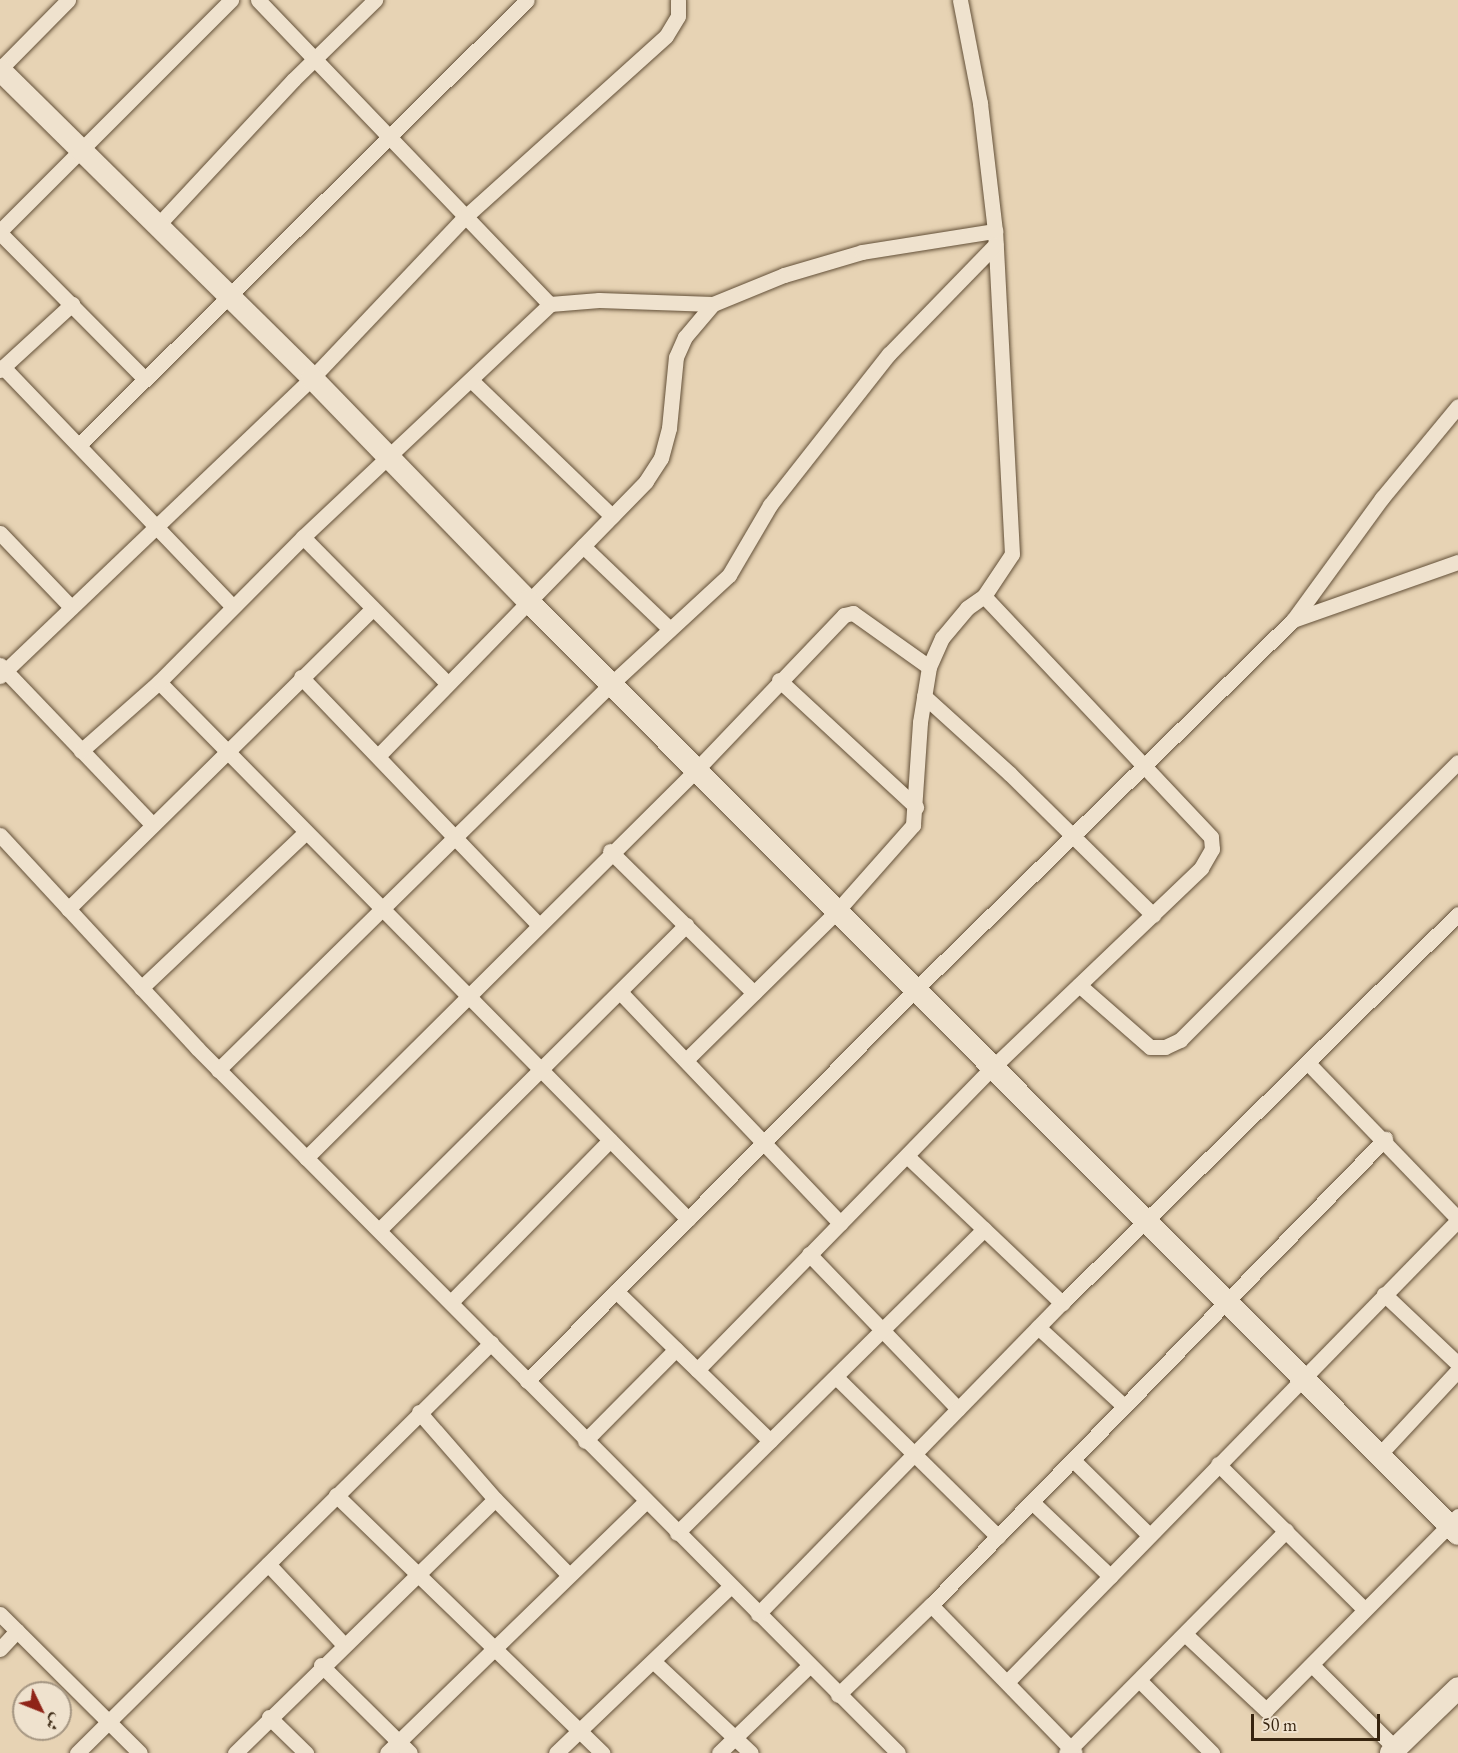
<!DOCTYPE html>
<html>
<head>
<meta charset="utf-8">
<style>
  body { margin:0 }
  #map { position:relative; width:1458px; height:1753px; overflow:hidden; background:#e7d3b4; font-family:"EB Garamond",Amiri,serif }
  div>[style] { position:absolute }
  .roads { filter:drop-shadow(0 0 2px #635038) drop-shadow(0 0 2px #635038) }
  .street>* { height:15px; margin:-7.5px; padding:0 7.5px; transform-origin:7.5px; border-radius:7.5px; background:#efe2ce }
  .secondary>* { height:22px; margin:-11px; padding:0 11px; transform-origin:11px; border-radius:11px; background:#efe2ce }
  span { translate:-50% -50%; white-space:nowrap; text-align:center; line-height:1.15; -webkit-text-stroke:6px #efe2ce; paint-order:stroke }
  .north { position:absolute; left:12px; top:1681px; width:60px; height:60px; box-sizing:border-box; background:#efe2ce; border:2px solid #a59682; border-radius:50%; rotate:133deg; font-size:16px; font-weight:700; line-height:24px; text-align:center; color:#37240f }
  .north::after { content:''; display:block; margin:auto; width:21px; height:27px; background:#8f2418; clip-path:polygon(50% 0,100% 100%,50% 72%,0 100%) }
  .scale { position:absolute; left:1251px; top:1714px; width:129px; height:27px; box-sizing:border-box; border:3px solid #37240f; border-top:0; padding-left:8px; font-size:18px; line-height:21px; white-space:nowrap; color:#37240f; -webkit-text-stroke:4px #efe2ce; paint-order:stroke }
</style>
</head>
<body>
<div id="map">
  <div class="roads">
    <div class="street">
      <i style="left:258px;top:0;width:422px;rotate:46.2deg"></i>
      <i style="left:0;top:69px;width:97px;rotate:-45.4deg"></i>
      <i style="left:157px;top:226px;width:200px;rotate:-47deg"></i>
      <i style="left:293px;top:80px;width:115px;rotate:-44.3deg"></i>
      <i style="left:0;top:231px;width:327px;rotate:-45deg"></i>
      <i style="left:0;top:233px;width:204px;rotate:45.2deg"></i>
      <i style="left:3px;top:367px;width:332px;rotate:46.2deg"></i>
      <i style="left:0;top:370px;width:98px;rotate:-42.5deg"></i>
      <i style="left:471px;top:380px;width:196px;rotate:44deg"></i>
      <i style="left:79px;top:445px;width:631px;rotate:-44.81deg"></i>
      <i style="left:0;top:533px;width:103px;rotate:46.2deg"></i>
      <i style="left:303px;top:537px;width:204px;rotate:45.4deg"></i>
      <i style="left:583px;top:546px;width:120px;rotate:43.7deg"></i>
      <i style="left:1293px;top:620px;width:151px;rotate:-53.9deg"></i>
      <i style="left:1382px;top:498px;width:119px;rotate:-50.4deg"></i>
      <i style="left:0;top:665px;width:220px;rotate:46.3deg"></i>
      <i style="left:0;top:676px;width:431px;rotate:-43.7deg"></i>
      <i style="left:312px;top:378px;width:222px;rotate:-46.5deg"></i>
      <i style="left:465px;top:217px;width:270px;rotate:-42deg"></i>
      <i style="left:666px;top:36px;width:23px;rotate:-59deg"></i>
      <i style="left:678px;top:16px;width:16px;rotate:-90deg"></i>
      <i style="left:301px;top:677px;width:342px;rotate:46.2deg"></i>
      <i style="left:779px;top:680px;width:187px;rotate:42.8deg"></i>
      <i style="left:159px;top:682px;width:754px;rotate:45.43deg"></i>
      <i style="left:924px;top:696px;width:116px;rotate:42.2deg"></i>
      <i style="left:1010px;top:774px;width:201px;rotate:44.6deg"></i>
      <i style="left:81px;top:751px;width:104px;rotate:-41.5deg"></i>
      <i style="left:159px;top:682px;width:204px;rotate:-45.2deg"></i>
      <i style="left:303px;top:537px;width:340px;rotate:-43.3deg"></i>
      <i style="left:550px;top:304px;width:49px;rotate:-4.7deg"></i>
      <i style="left:599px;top:300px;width:114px;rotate:2deg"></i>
      <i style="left:713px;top:304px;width:77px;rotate:-22.2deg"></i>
      <i style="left:784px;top:275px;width:81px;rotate:-16.4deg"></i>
      <i style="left:862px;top:252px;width:135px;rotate:-9deg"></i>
      <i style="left:378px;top:756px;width:384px;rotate:-45.7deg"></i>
      <i style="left:646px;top:481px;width:27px;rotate:-57deg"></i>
      <i style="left:661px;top:458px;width:31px;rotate:-75deg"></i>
      <i style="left:669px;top:428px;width:71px;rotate:-84.4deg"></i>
      <i style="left:676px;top:357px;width:22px;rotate:-66deg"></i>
      <i style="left:685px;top:337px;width:43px;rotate:-49.7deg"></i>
      <i style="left:0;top:835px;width:290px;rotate:47.2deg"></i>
      <i style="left:197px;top:1048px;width:994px;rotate:45.16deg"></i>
      <i style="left:610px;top:851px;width:202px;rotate:44.6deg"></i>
      <i style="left:68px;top:909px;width:426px;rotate:-44.6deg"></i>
      <i style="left:1079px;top:985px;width:94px;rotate:41.1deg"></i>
      <i style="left:1150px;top:1047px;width:15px"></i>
      <i style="left:1165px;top:1047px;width:17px;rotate:-25deg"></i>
      <i style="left:1180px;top:1040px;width:393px;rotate:-45deg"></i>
      <i style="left:141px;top:988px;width:227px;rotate:-43.4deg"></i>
      <i style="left:621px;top:993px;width:318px;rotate:46.4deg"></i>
      <i style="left:687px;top:1059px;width:211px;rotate:-44.6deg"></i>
      <i style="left:837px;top:911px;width:115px;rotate:-48.5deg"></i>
      <i style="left:913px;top:825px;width:103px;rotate:-86.1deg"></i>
      <i style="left:920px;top:722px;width:56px;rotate:-80.7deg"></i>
      <i style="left:929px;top:667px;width:32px;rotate:-66deg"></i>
      <i style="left:942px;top:638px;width:39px;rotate:-50deg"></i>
      <i style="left:967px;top:608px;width:21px;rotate:-35deg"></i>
      <i style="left:984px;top:596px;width:50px;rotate:-56.3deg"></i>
      <i style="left:1012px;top:554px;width:323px;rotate:-93deg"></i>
      <i style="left:995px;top:231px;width:129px;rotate:-96.7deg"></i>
      <i style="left:980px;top:103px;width:105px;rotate:-101deg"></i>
      <i style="left:1308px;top:1063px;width:216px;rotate:46.1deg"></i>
      <i style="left:218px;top:1070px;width:551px;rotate:-44.49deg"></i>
      <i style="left:611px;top:684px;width:161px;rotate:-42.7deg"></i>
      <i style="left:729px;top:575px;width:81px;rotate:-59.6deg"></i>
      <i style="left:770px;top:505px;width:192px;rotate:-51.8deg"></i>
      <i style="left:889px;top:354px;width:153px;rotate:-45.8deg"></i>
      <i style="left:907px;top:1156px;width:214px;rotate:43.5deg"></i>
      <i style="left:306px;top:1158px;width:552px;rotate:-44.85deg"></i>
      <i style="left:697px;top:769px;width:213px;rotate:-46.3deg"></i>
      <i style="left:844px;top:615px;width:9px;rotate:-13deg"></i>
      <i style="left:853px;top:613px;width:93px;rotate:35.4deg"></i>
      <i style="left:379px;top:1230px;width:433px;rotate:-44.8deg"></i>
      <i style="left:809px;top:1254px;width:215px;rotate:46.1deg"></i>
      <i style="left:616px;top:1291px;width:215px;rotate:44.2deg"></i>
      <i style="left:1384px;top:1294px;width:102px;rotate:43.4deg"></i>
      <i style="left:451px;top:1302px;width:227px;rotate:-45.5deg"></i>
      <i style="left:1038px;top:1327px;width:117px;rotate:42.6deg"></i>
      <i style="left:697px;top:1370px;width:424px;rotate:-45.7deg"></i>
      <i style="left:993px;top:1067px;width:288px;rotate:-43.7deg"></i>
      <i style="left:1201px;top:868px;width:22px;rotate:-60deg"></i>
      <i style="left:1212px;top:849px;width:12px;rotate:-95deg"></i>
      <i style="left:1211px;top:837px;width:331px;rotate:-133.3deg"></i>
      <i style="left:837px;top:1378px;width:226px;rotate:44.6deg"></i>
      <i style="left:527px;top:1381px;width:552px;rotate:-45.22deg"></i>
      <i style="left:916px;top:989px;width:528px;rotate:-44.39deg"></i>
      <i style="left:1293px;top:620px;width:175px;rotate:-19.4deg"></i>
      <i style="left:419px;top:1412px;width:116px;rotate:48.9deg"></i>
      <i style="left:495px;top:1499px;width:106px;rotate:45.8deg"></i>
      <i style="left:585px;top:1441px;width:129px;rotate:-45.3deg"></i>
      <i style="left:1379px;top:1455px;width:116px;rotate:-47.1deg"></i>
      <i style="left:1073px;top:1460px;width:107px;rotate:44.6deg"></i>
      <i style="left:1218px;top:1464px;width:204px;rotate:44.8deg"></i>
      <i style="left:336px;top:1495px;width:371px;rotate:44.1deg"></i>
      <i style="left:1032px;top:1502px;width:108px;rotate:43.5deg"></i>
      <i style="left:677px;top:1533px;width:432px;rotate:-44.7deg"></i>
      <i style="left:268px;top:1564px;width:110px;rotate:46.8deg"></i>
      <i style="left:931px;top:1605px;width:206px;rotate:45.8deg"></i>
      <i style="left:0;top:1614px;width:197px;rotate:44.8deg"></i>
      <i style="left:758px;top:1614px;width:435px;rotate:-45.7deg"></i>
      <i style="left:1062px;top:1303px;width:555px;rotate:-44.49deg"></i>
      <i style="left:1186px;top:1635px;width:110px;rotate:43.2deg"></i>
      <i style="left:1266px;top:1710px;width:273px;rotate:-45.3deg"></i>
      <i style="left:0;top:1649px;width:25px;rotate:-47deg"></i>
      <i style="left:653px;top:1661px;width:134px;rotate:43.2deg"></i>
      <i style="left:321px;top:1665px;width:125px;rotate:44.7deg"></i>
      <i style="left:1312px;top:1665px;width:119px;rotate:45deg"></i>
      <i style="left:1008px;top:1681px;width:644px;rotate:-45.69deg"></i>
      <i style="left:1140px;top:1681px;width:102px;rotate:45deg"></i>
      <i style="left:838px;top:1695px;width:129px;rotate:-44.1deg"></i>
      <i style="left:931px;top:1605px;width:651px;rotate:-45.75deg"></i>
      <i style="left:269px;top:1717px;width:52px;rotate:44.2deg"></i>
      <i style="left:77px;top:1753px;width:583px;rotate:-44.72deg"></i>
      <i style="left:235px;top:1753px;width:363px;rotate:-44.3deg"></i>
      <i style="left:387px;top:1753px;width:361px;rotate:-44.2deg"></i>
      <i style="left:556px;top:1753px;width:240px;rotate:-43.7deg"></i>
      <i style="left:719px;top:1753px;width:125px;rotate:-44deg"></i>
      <i style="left:1066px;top:1753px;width:313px;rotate:-45.3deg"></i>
    </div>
    <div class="secondary">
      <i style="left:0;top:70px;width:438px;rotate:44.6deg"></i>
      <i style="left:312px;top:378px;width:310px;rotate:45.9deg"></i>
      <i style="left:528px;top:601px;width:1317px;rotate:45.09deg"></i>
      <i style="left:1391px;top:1753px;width:93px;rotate:-44.1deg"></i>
    </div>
  </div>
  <div class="north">ش</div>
  <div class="scale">50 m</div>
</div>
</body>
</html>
